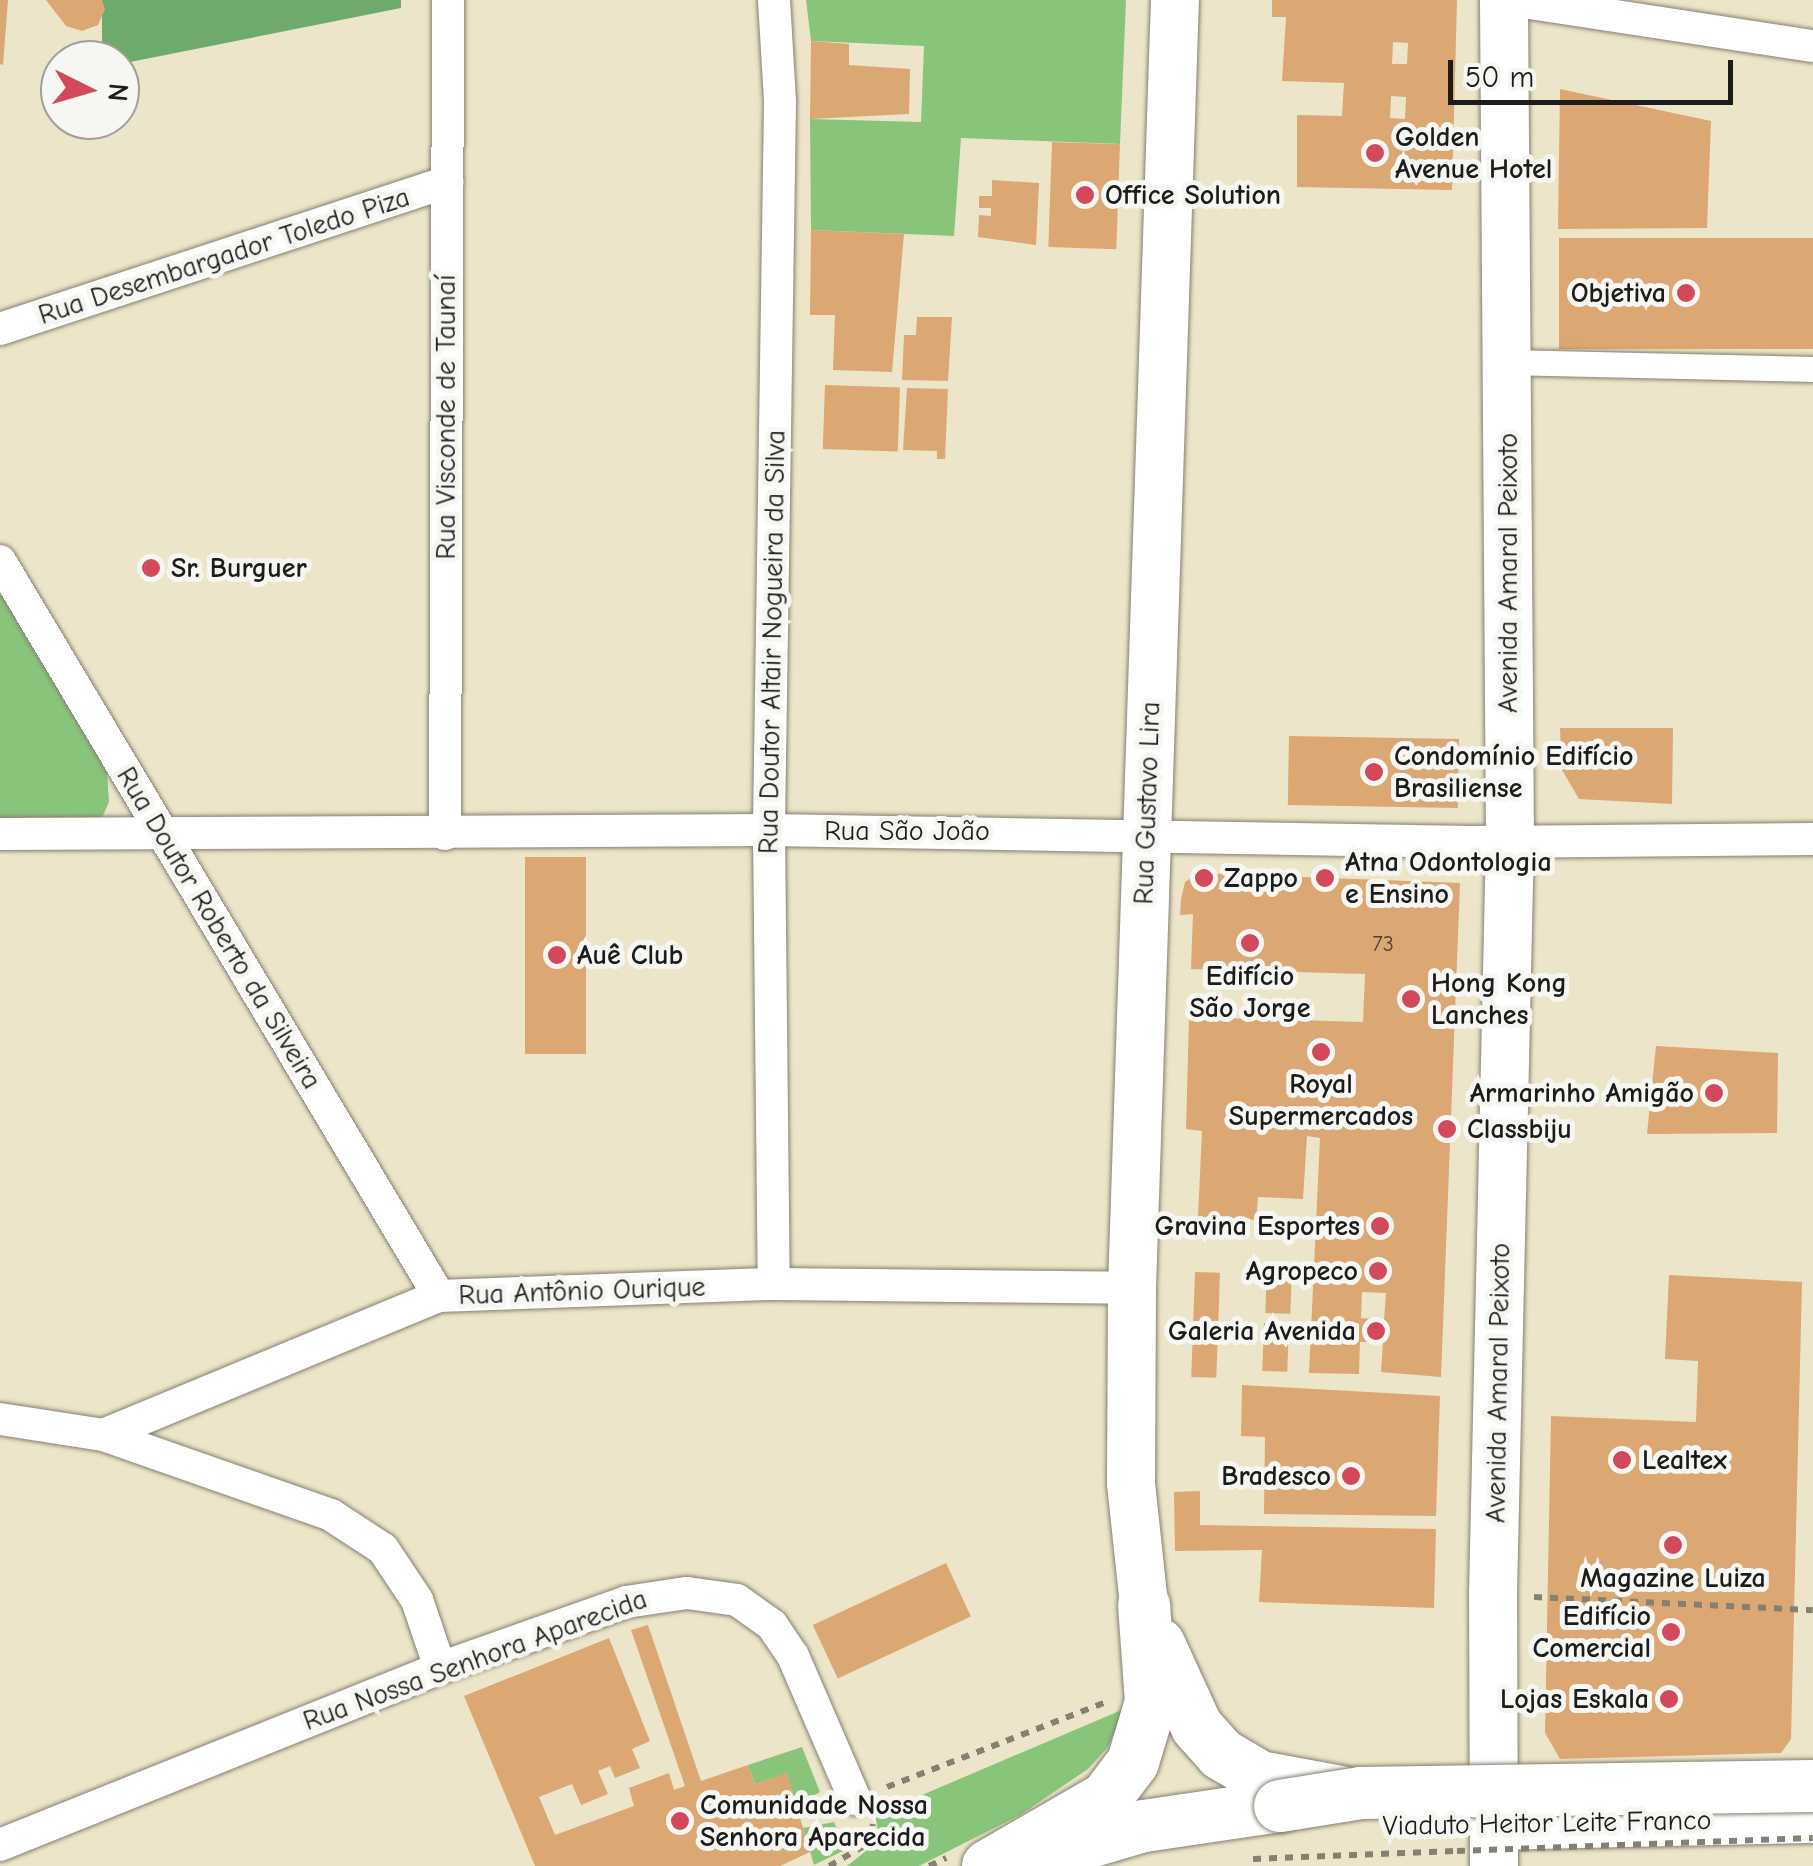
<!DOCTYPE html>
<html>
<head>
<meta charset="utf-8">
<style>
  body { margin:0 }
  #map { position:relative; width:1813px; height:1866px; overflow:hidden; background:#ede5c9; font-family:"Comic Neue",sans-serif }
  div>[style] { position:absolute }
  .green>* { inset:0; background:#88c57b }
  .forest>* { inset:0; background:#6eaa6b }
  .building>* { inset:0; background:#dba772; transform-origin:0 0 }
  .path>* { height:6px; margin-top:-3px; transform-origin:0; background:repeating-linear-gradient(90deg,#848072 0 8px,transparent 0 16px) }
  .roads { filter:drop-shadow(0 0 2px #848072) drop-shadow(0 0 2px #848072) }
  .pedestrian>* { height:25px; margin:-12.5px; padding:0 12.5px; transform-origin:12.5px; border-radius:12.5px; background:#fff }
  .minor>* { height:32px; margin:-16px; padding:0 16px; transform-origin:16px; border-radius:16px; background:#fff }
  .secondary>* { height:48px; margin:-24px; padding:0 24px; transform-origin:24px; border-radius:24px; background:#fff }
  .primary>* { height:52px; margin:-26px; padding:0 26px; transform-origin:26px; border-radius:26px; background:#fff }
  .path-bridge>* { height:6px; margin-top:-3px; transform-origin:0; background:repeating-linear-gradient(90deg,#848072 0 8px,transparent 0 16px) }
  .bridges { filter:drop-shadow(0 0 2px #848072) drop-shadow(0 0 2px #848072) }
  .primary-bridge>* { height:52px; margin:-26px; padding:0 26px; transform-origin:26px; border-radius:26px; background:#fff }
  .dots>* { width:28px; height:28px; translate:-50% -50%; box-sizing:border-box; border:5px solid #f6f6f2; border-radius:50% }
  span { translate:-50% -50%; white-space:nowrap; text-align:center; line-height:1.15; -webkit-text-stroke:10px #f6f6f2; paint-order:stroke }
  .number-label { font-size:22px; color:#4c3f32 }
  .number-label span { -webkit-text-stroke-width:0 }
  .poi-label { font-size:28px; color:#1c1c1c; font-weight:700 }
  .left { translate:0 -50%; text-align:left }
  .right { translate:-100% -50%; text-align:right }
  .street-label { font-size:28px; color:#1c1c1c }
  .north { position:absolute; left:40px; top:40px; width:100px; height:100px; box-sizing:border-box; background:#f6f6f2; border:2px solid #9f9f9c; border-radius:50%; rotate:95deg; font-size:28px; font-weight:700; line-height:40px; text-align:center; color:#1c1c1c }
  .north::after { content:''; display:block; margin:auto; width:35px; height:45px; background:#d1495b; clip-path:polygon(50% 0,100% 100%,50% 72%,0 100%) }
  .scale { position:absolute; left:1448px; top:60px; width:285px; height:45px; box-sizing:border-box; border:5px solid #1c1c1c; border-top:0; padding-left:12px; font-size:30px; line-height:35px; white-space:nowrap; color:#1c1c1c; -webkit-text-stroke:8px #f6f6f2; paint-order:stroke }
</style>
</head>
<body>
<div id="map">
  <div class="green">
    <i style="clip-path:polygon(806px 0,1126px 0,1120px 144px,961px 138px,954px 236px,811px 230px,810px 119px,921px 122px,924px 46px,811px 41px)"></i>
    <i style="clip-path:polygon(0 587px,107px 772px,109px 802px,101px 820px,0 824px)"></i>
    <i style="clip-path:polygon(1124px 1709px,1108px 1747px,1088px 1769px,1020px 1815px,919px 1866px,847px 1866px,880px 1840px,875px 1815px)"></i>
    <i style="clip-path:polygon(802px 1747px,820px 1792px,796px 1805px,787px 1774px,755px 1784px,748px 1765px)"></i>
    <i style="clip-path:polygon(834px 1822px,845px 1850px,814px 1865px,803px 1828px)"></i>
  </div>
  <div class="forest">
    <i style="clip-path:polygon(102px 0,401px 0,401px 8px,120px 64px,102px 60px)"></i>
  </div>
  <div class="building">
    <i style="clip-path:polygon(0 0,8px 0,3px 65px,0 64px)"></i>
    <i style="clip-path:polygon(46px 0,102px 0,105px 9px,98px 25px,82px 31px,66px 26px)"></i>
    <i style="clip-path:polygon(evenodd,1272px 0,1457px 0,1452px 190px,1297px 187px,1297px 115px,1342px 116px,1344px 83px,1282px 81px,1286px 17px,1272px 17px,1272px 0,1393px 42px,1408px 43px,1407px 64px,1392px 64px,1393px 42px,1272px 0,1391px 96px,1406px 97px,1405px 119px,1390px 118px,1391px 96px)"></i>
    <i style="clip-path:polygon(811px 41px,849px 44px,849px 65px,910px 69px,909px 114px,810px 119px)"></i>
    <i style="clip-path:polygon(1560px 89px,1711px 121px,1707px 228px,1558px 229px)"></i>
    <i style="left:1052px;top:142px;width:68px;height:105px;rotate:2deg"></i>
    <i style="clip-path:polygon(992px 180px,1039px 183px,1036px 245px,978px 237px,979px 215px,991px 216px,991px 208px,979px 208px,979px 196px,992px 196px)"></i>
    <i style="clip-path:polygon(811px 230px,904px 234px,892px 372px,833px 370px,835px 315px,810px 315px)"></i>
    <i style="left:1813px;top:238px;width:111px;height:254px;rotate:90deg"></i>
    <i style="clip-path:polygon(917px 317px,952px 317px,948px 381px,902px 380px,904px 335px,916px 335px)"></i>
    <i style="left:825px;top:385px;width:75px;height:64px;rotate:2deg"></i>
    <i style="clip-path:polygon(907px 388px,948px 389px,945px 459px,937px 459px,937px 451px,903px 450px)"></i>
    <i style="clip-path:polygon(1560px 728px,1673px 728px,1672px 804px,1579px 799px,1562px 770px)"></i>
    <i style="left:1289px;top:736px;width:170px;height:69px;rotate:1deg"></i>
    <i style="left:525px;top:857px;width:61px;height:197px"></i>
    <i style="clip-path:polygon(evenodd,1199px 873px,1460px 883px,1441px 1377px,1381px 1372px,1383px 1342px,1360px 1342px,1359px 1374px,1309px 1373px,1320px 1138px,1307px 1136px,1303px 1199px,1258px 1197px,1256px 1220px,1198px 1217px,1202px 1131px,1186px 1129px,1189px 1017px,1363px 1022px,1365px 974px,1191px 969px,1193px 914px,1180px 915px,1181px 899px,1185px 882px,1199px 873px,1362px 1292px,1386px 1293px,1384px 1320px,1361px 1318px,1362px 1292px)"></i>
    <i style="clip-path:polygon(1656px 1046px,1778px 1053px,1777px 1133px,1647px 1134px)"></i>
    <i style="left:1267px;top:1265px;width:25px;height:48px;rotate:2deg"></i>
    <i style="left:1195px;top:1272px;width:25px;height:49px;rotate:2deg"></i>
    <i style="clip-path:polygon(1669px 1275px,1802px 1282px,1791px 1739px,1781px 1753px,1560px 1759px,1545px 1733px,1551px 1416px,1696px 1422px,1698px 1361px,1665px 1359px)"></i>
    <i style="left:1264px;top:1323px;width:25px;height:48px;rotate:2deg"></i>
    <i style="left:1193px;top:1328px;width:25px;height:49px;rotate:2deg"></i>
    <i style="clip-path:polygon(1242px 1385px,1440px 1396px,1436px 1516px,1264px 1514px,1265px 1437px,1241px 1436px)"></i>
    <i style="clip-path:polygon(1200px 1491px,1200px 1525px,1436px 1529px,1434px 1608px,1259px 1602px,1262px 1550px,1175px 1551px,1174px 1492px)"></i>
    <i style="left:946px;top:1563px;width:59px;height:147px;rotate:65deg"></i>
    <i style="clip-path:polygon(648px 1625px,701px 1781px,748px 1765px,755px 1784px,787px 1773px,810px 1852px,780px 1866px,535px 1866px,464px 1696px,609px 1638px,650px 1741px,632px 1749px,640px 1768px,615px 1778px,610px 1766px,598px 1771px,608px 1794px,581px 1805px,572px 1784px,539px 1797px,555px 1835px,634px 1806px,629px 1788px,669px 1773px,674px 1790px,685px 1786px,631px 1630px)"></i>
  </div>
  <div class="path">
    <i style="left:1534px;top:1597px;width:279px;rotate:2.7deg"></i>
    <i style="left:887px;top:1787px;width:233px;rotate:-21.2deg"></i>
    <i style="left:799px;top:1816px;width:25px;rotate:-16deg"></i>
    <i style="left:1253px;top:1859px;width:202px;rotate:-2.3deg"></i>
    <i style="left:829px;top:1866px;width:48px;rotate:-29.7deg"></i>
    <i style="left:871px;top:1842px;width:18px;rotate:-84deg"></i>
    <i style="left:929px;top:1866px;width:19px;rotate:-25deg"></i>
  </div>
  <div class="roads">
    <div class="pedestrian">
      <i style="left:1507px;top:362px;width:306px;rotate:1.3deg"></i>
    </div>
    <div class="minor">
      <i style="left:774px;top:0;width:102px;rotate:86.6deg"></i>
      <i style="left:780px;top:102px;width:728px;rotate:90.87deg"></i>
      <i style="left:769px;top:830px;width:454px;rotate:89.4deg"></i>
      <i style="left:1511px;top:0;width:305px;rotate:8.7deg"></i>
      <i style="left:0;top:329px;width:471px;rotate:-18.2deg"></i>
      <i style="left:0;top:561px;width:856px;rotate:59.15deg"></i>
      <i style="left:0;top:834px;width:769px;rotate:-0.3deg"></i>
      <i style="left:769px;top:830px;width:702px;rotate:0.98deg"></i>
      <i style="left:1471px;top:842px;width:342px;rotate:-0.5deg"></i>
      <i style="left:445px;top:834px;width:834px;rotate:-89.79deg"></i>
      <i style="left:0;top:1419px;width:104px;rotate:8.8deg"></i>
      <i style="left:103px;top:1435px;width:364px;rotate:-22.5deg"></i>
      <i style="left:439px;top:1296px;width:335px;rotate:-2.1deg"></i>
      <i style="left:774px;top:1284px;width:358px;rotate:0.6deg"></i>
      <i style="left:103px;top:1435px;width:242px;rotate:19.3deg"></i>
      <i style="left:331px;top:1515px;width:62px;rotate:33.2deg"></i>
      <i style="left:383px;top:1549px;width:61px;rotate:56.3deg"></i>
      <i style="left:417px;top:1600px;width:72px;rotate:71.3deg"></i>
      <i style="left:1495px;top:1834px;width:318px;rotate:-1.3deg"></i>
      <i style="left:0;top:1845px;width:474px;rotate:-21.9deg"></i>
      <i style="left:440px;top:1668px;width:197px;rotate:-19.5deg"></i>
      <i style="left:626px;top:1602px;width:62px;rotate:-8.4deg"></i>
      <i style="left:687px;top:1593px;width:50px;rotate:8deg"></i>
      <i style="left:737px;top:1600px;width:43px;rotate:35.5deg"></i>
      <i style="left:772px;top:1625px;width:37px;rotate:56deg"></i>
      <i style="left:793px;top:1656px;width:156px;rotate:66.6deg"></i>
    </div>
    <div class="secondary">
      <i style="left:1144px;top:1605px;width:123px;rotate:-96.1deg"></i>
      <i style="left:1131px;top:1483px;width:195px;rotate:-89.7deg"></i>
      <i style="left:1132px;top:1288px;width:1289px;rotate:-88.09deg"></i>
      <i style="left:1494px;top:1866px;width:272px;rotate:-90.2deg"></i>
      <i style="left:1493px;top:1594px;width:754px;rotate:-88.71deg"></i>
      <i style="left:1510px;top:840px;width:840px;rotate:-90.41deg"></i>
    </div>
    <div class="primary">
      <i style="left:1159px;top:1644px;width:91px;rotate:65.4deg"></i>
      <i style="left:1197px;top:1727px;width:36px;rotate:48deg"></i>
      <i style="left:1221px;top:1754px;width:45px;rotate:30.5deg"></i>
      <i style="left:1260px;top:1777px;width:83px;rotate:10.4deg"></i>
      <i style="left:1052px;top:1853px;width:96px;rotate:-16.4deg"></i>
      <i style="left:1144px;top:1826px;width:137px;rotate:-8.4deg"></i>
      <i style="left:988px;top:1866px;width:136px;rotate:-30deg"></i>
      <i style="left:1106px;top:1798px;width:45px;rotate:-53.1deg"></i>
      <i style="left:1133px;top:1762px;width:63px;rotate:-73.3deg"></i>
      <i style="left:1151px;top:1702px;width:97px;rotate:-94.1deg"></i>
    </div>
  </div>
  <div class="path-bridge">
    <i style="left:1457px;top:1851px;width:356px;rotate:-2.1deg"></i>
  </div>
  <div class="bridges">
    <div class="primary-bridge">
      <i style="left:1280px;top:1806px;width:82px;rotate:-9.1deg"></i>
      <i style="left:1361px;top:1793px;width:452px;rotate:-0.9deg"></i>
    </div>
  </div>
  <div class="dots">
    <i style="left:1375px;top:153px;background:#d1495b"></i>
    <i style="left:1085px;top:195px;background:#d1495b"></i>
    <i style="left:1686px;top:293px;background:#d1495b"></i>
    <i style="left:151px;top:568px;background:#d1495b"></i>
    <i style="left:1374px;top:772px;background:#d1495b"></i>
    <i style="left:1204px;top:878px;background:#d1495b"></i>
    <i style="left:1325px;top:878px;background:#d1495b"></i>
    <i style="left:1250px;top:943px;background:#d1495b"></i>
    <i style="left:557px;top:955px;background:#d1495b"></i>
    <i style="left:1411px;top:999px;background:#d1495b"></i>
    <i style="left:1321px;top:1052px;background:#d1495b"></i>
    <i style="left:1714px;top:1093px;background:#d1495b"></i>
    <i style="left:1447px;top:1129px;background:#d1495b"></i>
    <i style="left:1380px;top:1226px;background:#d1495b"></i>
    <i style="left:1378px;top:1271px;background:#d1495b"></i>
    <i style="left:1376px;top:1331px;background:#d1495b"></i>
    <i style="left:1622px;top:1460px;background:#d1495b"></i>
    <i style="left:1351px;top:1476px;background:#d1495b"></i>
    <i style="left:1673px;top:1545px;background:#d1495b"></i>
    <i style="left:1671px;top:1632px;background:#d1495b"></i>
    <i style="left:1669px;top:1699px;background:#d1495b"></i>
    <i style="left:680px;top:1821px;background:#d1495b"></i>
  </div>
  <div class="number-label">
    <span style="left:1383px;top:945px">73</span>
  </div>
  <div class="poi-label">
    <span class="left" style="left:1395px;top:153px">Golden<br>Avenue Hotel</span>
    <span class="left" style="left:1105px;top:195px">Office Solution</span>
    <span class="right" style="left:1666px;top:293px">Objetiva</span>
    <span class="left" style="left:171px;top:568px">Sr. Burguer</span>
    <span class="left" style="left:1394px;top:772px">Condomínio Edifício<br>Brasiliense</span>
    <span class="left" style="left:1345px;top:878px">Atna Odontologia<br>e Ensino</span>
    <span class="left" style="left:1224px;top:878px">Zappo</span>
    <span class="left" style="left:577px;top:955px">Auê Club</span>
    <span style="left:1250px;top:992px">Edifício<br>São Jorge</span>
    <span class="left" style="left:1431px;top:999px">Hong Kong<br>Lanches</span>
    <span style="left:1321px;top:1100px">Royal<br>Supermercados</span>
    <span class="right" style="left:1694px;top:1093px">Armarinho Amigão</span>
    <span class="left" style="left:1467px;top:1129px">Classbiju</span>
    <span class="right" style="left:1360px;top:1226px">Gravina Esportes</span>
    <span class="right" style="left:1358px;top:1271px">Agropeco</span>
    <span class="right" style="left:1356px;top:1331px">Galeria Avenida</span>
    <span class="left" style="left:1642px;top:1460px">Lealtex</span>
    <span class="right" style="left:1331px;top:1476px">Bradesco</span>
    <span style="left:1673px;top:1578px">Magazine Luiza</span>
    <span class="right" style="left:1651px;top:1632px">Edifício<br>Comercial</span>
    <span class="right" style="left:1649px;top:1699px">Lojas Eskala</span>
    <span class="left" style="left:700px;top:1821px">Comunidade Nossa<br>Senhora Aparecida</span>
  </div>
  <div class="street-label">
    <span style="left:224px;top:256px;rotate:-18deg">Rua Desembargador Toledo Piza</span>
    <span style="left:446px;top:417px;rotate:-90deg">Rua Visconde de Taunaí</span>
    <span style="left:1508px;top:573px;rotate:-90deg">Avenida Amaral Peixoto</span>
    <span style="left:772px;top:642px;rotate:-89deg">Rua Doutor Altair Nogueira da Silva</span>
    <span style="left:1147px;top:803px;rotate:-88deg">Rua Gustavo Lira</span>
    <span style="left:907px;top:831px">Rua São João</span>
    <span style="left:219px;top:928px;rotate:59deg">Rua Doutor Roberto da Silveira</span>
    <span style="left:582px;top:1291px;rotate:-2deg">Rua Antônio Ourique</span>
    <span style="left:1498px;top:1383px;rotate:-89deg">Avenida Amaral Peixoto</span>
    <span style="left:475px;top:1660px;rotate:-20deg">Rua Nossa Senhora Aparecida</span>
    <span style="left:1547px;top:1823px;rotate:-1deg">Viaduto Heitor Leite Franco</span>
  </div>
  <div class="north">N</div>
  <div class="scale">50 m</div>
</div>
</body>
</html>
